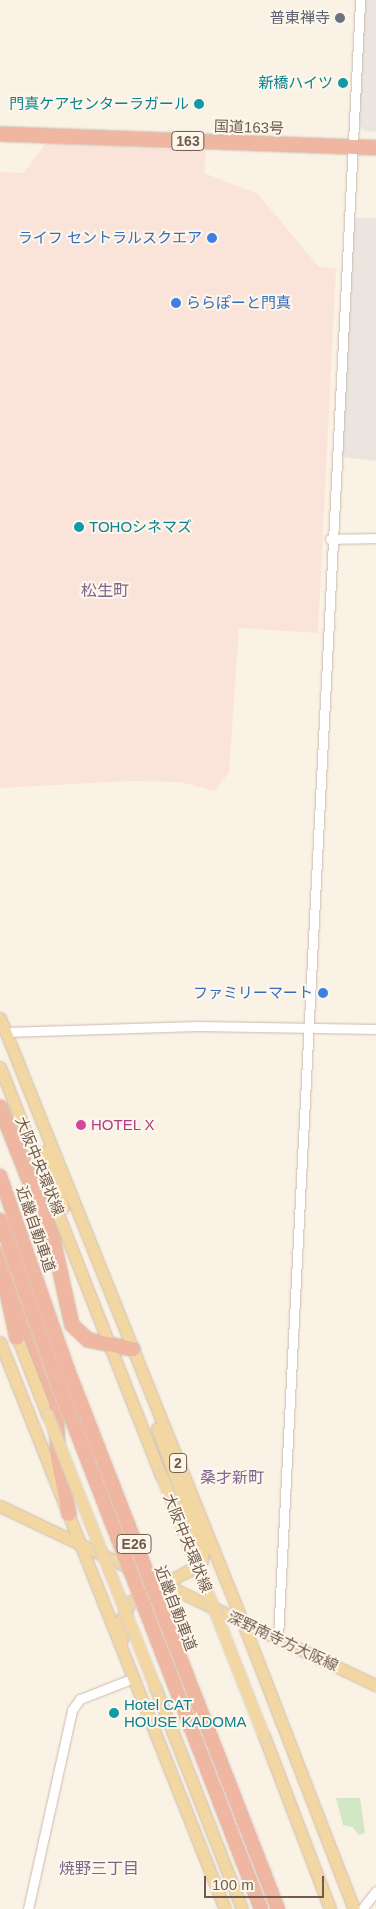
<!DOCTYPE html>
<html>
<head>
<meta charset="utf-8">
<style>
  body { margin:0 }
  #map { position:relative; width:376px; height:1909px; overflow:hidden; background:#faf2e5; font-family:Helvetica,"Noto Sans JP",sans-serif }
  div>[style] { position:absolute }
  .commercial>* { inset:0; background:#fae4da }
  .industrial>* { inset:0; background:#eae5df }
  .green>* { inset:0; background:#d2e7c5 }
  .roads { filter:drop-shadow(0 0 1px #cbbaac) drop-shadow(0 0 1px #cbbaac) }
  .minor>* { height:9px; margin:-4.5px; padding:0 4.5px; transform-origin:4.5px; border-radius:4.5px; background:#fff }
  .major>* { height:11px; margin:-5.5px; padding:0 5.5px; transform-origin:5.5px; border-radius:5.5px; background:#f3d7a3 }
  .highway>* { height:14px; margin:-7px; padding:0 7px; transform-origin:7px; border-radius:7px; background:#efb7a1 }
  .bridges { filter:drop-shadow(0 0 1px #d7d1cd) drop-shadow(0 0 1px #d7d1cd) }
  .major-bridge>* { height:11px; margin:-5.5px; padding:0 5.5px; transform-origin:5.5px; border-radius:5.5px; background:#f3d7a3 }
  .highway-bridge>* { height:14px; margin:-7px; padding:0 7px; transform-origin:7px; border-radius:7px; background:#efb7a1 }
  .dots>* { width:14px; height:14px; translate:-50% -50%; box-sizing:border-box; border:2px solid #fdf6eb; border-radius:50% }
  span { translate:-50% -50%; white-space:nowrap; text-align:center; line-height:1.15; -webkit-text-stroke:4px #fdf6eb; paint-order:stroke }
  .shield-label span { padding:1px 4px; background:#fdf6eb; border:1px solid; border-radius:4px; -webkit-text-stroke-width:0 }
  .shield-label { font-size:14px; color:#715a4d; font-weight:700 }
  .worship-label { font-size:15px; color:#5b616d }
  .right { translate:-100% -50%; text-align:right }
  .culture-label { font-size:15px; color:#0d838f }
  .left { translate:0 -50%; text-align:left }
  .street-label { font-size:15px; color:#715a4d }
  .shop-label { font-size:15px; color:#366cbe }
  .hotel-label { font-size:15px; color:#b23c85 }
  .neighbourhood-label { font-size:16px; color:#80658d }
  .scale { position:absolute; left:204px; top:1876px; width:120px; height:22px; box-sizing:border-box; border:2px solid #715a4d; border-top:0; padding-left:6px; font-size:15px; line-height:18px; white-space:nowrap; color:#715a4d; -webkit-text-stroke:4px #fdf6eb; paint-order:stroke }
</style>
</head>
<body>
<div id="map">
  <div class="commercial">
    <i style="clip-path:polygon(46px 143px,206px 151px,204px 173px,258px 194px,319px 267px,336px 268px,318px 633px,239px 628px,229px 772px,215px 791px,180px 782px,130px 781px,0 788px,0 172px,24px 173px)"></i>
  </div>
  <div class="industrial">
    <i style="clip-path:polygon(364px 0,376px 0,376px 132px,364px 131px,357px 121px)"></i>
    <i style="clip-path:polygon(354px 218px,376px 218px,376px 461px,342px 457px)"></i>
  </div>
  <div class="green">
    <i style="clip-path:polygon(336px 1798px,360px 1798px,365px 1833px,359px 1835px,352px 1827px,343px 1825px)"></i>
  </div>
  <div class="roads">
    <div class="minor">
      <i style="left:330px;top:539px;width:46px;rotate:-1.2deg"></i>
      <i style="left:5px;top:1032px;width:193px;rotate:-1.8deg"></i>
      <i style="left:198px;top:1026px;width:178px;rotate:1deg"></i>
      <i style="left:278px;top:1638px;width:1640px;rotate:-87.13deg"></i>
      <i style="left:28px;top:1909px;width:204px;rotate:-77.5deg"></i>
      <i style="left:72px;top:1710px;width:14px;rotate:-54deg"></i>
      <i style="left:80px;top:1699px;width:58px;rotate:-21.3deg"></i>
      <i style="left:362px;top:1909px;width:23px;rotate:-52deg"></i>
    </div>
    <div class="major">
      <i style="left:0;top:1018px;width:652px;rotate:68.12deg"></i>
      <i style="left:243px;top:1623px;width:307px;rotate:68.8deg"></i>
      <i style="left:0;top:1067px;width:439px;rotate:68.5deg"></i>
      <i style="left:46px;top:1151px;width:59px;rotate:73.1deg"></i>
      <i style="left:15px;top:1332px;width:88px;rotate:68.7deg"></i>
      <i style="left:0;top:1342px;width:610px;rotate:68.36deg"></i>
      <i style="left:0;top:1506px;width:416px;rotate:25.5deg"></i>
      <i style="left:122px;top:1640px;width:20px;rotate:-93deg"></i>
      <i style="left:121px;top:1620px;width:21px;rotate:-62deg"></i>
      <i style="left:131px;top:1601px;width:64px;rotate:-27.8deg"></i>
      <i style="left:188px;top:1571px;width:17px;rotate:-36deg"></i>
      <i style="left:202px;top:1561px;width:9px;rotate:-84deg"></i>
      <i style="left:203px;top:1552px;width:132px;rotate:-110.4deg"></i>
      <i style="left:155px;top:1687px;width:238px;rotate:68.6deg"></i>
      <i style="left:264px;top:1736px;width:185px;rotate:69.1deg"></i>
    </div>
    <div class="highway">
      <i style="left:0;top:134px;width:376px;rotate:2.1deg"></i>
      <i style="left:0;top:1107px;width:143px;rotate:68.3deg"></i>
      <i style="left:53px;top:1240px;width:87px;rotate:77.4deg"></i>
      <i style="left:72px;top:1325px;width:22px;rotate:43deg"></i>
      <i style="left:88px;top:1340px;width:46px;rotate:11.3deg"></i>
      <i style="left:0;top:1254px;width:157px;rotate:69.1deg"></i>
      <i style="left:56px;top:1401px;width:56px;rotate:88deg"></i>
      <i style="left:58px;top:1457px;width:58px;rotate:79.1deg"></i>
      <i style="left:5px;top:1283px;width:56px;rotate:77.7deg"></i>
    </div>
  </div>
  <div class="bridges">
    <div class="major-bridge">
      <i style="left:47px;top:1414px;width:294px;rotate:68.4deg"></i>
      <i style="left:161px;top:1475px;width:281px;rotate:68.5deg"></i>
    </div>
    <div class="highway-bridge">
      <i style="left:0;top:1176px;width:206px;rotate:70.7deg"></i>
      <i style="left:68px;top:1370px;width:578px;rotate:68.71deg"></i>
      <i style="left:0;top:1220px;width:165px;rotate:70.6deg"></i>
      <i style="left:55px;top:1376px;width:571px;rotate:68.87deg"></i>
    </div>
  </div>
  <div class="dots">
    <i style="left:340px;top:18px;background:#6b7280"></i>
    <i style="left:343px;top:83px;background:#0f9aa8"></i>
    <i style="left:199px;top:104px;background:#0f9aa8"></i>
    <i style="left:212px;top:238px;background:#3f7fe0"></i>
    <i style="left:176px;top:303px;background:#3f7fe0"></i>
    <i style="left:79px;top:527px;background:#0f9aa8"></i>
    <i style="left:323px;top:993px;background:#3f7fe0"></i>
    <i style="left:81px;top:1125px;background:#d1479c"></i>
    <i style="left:114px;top:1713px;background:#0f9aa8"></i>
  </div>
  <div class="shield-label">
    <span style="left:188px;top:141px">163</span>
    <span style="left:178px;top:1463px">2</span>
    <span style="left:134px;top:1544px">E26</span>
  </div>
  <div class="worship-label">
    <span class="right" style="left:330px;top:18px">普東禅寺</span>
  </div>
  <div class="culture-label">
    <span class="right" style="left:333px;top:83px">新橋ハイツ</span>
    <span class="right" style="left:189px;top:104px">門真ケアセンターラガール</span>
    <span class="left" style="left:89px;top:527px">TOHOシネマズ</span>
    <span class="left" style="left:124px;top:1713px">Hotel CAT<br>HOUSE KADOMA</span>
  </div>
  <div class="street-label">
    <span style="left:249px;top:127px;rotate:2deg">国道163号</span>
    <span style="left:40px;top:1166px;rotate:68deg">大阪中央環状線</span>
    <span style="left:36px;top:1229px;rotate:71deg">近畿自動車道</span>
    <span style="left:188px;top:1543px;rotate:68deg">大阪中央環状線</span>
    <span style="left:176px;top:1608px;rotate:69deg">近畿自動車道</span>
    <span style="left:283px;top:1641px;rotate:25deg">深野南寺方大阪線</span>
  </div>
  <div class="shop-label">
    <span class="right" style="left:202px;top:238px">ライフ セントラルスクエア</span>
    <span class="left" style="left:186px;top:303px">ららぽーと門真</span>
    <span class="right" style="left:313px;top:993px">ファミリーマート</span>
  </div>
  <div class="hotel-label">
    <span class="left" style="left:91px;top:1125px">HOTEL X</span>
  </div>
  <div class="neighbourhood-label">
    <span style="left:105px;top:591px">松生町</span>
    <span style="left:232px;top:1478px">桑才新町</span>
    <span style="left:99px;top:1869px">焼野三丁目</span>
  </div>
  <div class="scale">100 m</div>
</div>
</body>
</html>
